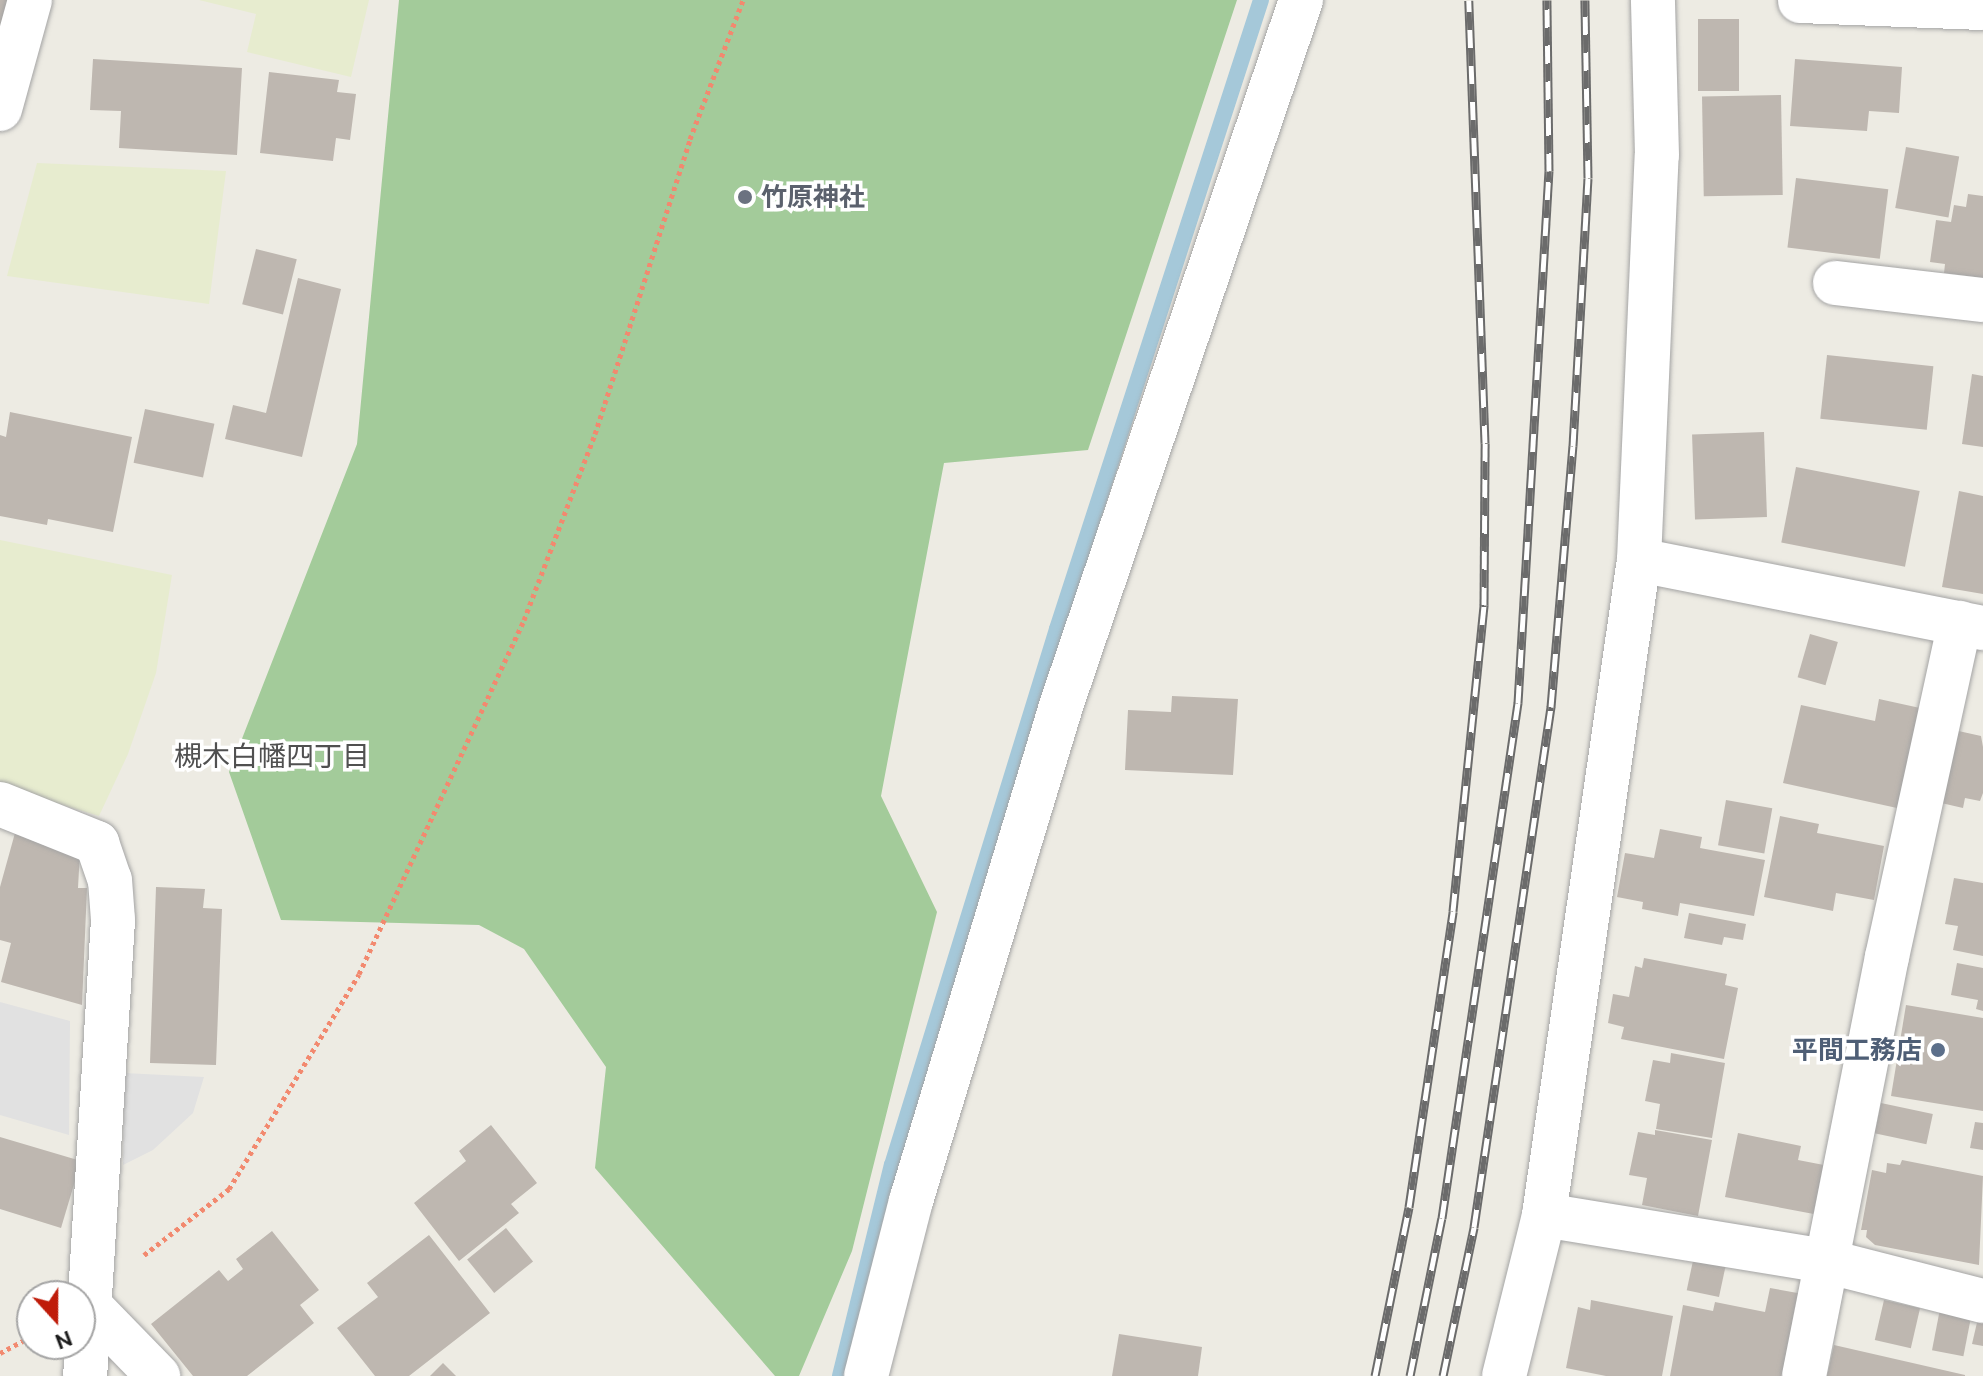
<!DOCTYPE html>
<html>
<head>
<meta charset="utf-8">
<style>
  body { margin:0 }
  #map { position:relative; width:1983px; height:1376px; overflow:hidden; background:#edebe3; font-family:Ubuntu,"Noto Sans JP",sans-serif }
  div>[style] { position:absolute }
  .farmland>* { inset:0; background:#e7eccf }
  .forest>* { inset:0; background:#a3cb9a }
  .parking>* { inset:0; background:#e1e1e1 }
  .stream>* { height:16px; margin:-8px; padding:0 8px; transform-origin:8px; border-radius:8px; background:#a5c8d9 }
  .building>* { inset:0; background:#beb7b0; transform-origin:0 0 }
  .path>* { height:5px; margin-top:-2.5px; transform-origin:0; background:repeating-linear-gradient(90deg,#f2896f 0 4px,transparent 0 8px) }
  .roads { filter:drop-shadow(0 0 2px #a4a4a4) drop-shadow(0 0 2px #a4a4a4) }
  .street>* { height:44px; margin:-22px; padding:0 22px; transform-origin:22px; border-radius:22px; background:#fff }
  .rail>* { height:9px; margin-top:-4.5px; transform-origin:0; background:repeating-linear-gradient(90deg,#fff 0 18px,#6b6b6b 0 36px); box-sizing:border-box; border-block:2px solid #6b6b6b }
  .dots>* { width:22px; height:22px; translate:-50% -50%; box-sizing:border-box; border:4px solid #fff; border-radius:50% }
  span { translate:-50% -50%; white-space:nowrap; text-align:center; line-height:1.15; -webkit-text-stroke:7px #fff; paint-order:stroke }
  .worship-label { font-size:26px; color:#5b616d; font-weight:700 }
  .left { translate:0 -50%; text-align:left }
  .service-label { font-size:26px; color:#4e5e75; font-weight:700 }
  .right { translate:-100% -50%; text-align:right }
  .neighbourhood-label { font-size:28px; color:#505050 }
  .north { position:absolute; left:16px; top:1280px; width:80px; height:80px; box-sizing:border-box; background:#fff; border:2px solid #a5a5a5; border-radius:50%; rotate:159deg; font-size:22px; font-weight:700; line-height:32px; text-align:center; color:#1d1d1d }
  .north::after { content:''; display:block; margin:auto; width:28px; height:36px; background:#bf1c0a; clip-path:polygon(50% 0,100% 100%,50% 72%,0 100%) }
</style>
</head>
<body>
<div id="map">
  <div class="farmland">
    <i style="clip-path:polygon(199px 0,369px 0,351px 77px,247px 52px,256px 14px)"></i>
    <i style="clip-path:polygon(37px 163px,226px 171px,209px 304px,7px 276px)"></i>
    <i style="clip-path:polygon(0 540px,172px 575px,156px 673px,128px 754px,99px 816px,0 786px)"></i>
  </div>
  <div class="forest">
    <i style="clip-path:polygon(399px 0,1237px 0,1088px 450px,944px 463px,881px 796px,937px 912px,852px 1251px,799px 1376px,775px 1376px,595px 1168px,606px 1067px,524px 949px,479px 925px,281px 920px,229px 772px,357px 444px)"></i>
  </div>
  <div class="parking">
    <i style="clip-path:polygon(0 1002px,70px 1021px,69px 1135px,0 1115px)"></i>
    <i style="clip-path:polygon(124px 1073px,204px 1077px,193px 1113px,153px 1150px,123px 1165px)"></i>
  </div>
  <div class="stream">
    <i style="left:840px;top:1376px;width:217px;rotate:-76.2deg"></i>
    <i style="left:892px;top:1165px;width:561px;rotate:-72.89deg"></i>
    <i style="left:1057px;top:629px;width:661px;rotate:-72.03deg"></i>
  </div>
  <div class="building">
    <i style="clip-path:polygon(0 0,10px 0,0 31px)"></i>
    <i style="left:1698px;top:19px;width:41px;height:72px"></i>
    <i style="clip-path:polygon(93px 59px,242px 68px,237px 155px,119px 148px,121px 111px,90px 110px)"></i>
    <i style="clip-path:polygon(1795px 59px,1902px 67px,1899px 113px,1869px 111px,1867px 131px,1790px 126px)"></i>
    <i style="clip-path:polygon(269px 72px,339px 80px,337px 92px,356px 94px,350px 140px,336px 138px,333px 161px,260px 153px)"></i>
    <i style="left:1781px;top:95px;width:100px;height:79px;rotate:89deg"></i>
    <i style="left:1906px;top:147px;width:54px;height:62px;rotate:10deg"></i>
    <i style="left:1796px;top:178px;width:93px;height:70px;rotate:7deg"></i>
    <i style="clip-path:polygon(1968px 194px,1983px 196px,1983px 278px,1944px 273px,1945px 264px,1930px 262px,1936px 220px,1951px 222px,1954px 205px,1966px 207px)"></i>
    <i style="left:256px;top:249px;width:42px;height:57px;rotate:14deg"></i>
    <i style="clip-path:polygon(298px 278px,341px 289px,302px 457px,225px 439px,233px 405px,266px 413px)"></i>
    <i style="left:1827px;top:355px;width:107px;height:64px;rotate:6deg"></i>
    <i style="clip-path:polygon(1972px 374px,1983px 376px,1983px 447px,1962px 444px)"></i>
    <i style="left:145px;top:409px;width:71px;height:55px;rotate:12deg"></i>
    <i style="clip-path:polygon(10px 412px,132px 437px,113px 532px,48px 519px,47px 525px,0 516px,0 435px,6px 437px)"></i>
    <i style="left:1764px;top:432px;width:85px;height:72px;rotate:88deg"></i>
    <i style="left:1796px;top:467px;width:126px;height:77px;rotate:11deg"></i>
    <i style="clip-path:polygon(1959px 491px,1983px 496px,1983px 594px,1942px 587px)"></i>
    <i style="left:1810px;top:634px;width:29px;height:45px;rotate:16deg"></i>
    <i style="clip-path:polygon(1172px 696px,1238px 699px,1233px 775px,1125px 770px,1128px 710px,1171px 712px)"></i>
    <i style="clip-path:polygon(1879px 699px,1920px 708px,1897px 808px,1783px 783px,1801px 705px,1875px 721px)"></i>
    <i style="clip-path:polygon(1954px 730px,1981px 736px,1983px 747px,1983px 793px,1980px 801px,1965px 798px,1963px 808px,1937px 802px)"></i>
    <i style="left:1726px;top:800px;width:47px;height:46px;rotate:10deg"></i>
    <i style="clip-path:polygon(1780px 816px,1819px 824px,1817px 833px,1884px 846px,1874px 900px,1836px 893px,1833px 911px,1764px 897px)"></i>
    <i style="clip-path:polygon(1660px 829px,1702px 837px,1700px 848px,1765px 860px,1754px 916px,1680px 903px,1678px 916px,1642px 909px,1643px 902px,1617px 897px,1625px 853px,1654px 858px)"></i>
    <i style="clip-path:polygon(15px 833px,80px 851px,78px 888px,87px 888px,82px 1005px,1px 982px,11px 943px,0 940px,0 887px)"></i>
    <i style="clip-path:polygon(1954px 878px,1983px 883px,1983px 956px,1953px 950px,1958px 926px,1945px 924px)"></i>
    <i style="clip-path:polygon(156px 887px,205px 889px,203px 908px,222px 909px,216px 1065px,150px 1063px)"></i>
    <i style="clip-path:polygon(1689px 913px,1746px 924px,1743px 940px,1724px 937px,1722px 945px,1684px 938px)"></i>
    <i style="clip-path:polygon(1644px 958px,1727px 974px,1725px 985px,1738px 988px,1724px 1059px,1621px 1039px,1624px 1027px,1608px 1023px,1613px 994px,1629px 997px,1635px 966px,1642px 968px)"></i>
    <i style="clip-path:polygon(1957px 963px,1983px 968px,1983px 1011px,1976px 1009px,1978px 1000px,1951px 995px)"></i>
    <i style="clip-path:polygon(1906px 1005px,1983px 1018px,1983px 1111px,1891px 1096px)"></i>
    <i style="clip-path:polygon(1671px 1053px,1725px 1063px,1712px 1138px,1656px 1129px,1660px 1104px,1645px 1101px,1653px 1060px,1670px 1063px)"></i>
    <i style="left:1881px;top:1103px;width:53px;height:31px;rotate:12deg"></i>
    <i style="clip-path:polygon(1975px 1122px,1983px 1123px,1983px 1150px,1970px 1148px)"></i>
    <i style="clip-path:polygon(491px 1125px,537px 1183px,511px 1204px,519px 1213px,459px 1261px,414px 1203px,466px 1161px,459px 1151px)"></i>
    <i style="clip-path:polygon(1655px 1130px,1712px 1140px,1698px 1216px,1642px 1205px,1647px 1178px,1629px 1175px,1638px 1132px,1655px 1135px)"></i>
    <i style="clip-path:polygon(1738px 1133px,1801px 1146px,1798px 1160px,1829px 1166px,1819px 1215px,1725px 1197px)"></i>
    <i style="clip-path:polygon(0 1137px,81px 1161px,61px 1228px,0 1209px)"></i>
    <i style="clip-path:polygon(1902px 1160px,1983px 1176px,1979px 1265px,1875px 1245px,1866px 1237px,1867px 1230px,1861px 1230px,1872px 1170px,1886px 1173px,1887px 1163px,1900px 1165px)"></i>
    <i style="left:506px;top:1228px;width:43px;height:50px;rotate:51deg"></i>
    <i style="clip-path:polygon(272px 1231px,319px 1290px,300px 1305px,314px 1323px,247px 1376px,193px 1376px,151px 1324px,219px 1270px,228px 1281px,243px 1269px,236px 1259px)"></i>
    <i style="clip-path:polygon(429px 1235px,490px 1313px,409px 1376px,375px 1376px,337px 1328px,378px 1297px,367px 1283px)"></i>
    <i style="left:1694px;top:1256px;width:33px;height:35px;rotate:12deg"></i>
    <i style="clip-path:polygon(1770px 1288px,1803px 1294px,1787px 1376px,1670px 1376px,1683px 1305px,1713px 1311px,1715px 1302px,1765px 1312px)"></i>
    <i style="clip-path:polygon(1591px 1300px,1673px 1316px,1662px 1376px,1606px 1376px,1566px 1368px,1578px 1307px,1590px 1310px)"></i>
    <i style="left:1884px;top:1300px;width:37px;height:41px;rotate:13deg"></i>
    <i style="left:1940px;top:1309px;width:32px;height:42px;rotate:11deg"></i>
    <i style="clip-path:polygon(1979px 1314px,1983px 1315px,1983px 1346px,1972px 1344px)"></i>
    <i style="clip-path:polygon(1119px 1334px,1202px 1347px,1198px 1376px,1112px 1376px)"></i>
    <i style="clip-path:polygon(1834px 1345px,1965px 1375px,1965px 1376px,1827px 1376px)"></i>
    <i style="clip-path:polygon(443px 1363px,456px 1376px,430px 1376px)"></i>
  </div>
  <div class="path">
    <i style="left:144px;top:1255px;width:108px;rotate:-37.8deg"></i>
    <i style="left:229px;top:1189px;width:251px;rotate:-58.8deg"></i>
    <i style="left:359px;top:974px;width:391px;rotate:-65deg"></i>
    <i style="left:524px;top:620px;width:199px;rotate:-69.1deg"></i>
    <i style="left:595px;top:434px;width:310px;rotate:-72.1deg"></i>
    <i style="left:690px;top:139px;width:149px;rotate:-69.1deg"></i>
    <i style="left:0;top:1353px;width:36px;rotate:-28deg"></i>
  </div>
  <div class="roads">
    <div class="street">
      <i style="left:1800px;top:1px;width:183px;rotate:2.2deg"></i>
      <i style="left:0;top:109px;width:113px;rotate:-74.6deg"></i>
      <i style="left:1835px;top:283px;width:149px;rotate:6.6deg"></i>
      <i style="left:1639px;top:560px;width:351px;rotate:11.2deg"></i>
      <i style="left:0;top:804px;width:105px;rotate:21.9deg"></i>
      <i style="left:97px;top:843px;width:39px;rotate:71deg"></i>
      <i style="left:110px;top:880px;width:40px;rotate:85.7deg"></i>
      <i style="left:113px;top:920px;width:457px;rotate:93.5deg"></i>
      <i style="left:1544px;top:1215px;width:286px;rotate:9.3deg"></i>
      <i style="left:1826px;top:1261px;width:162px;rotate:14.3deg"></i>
      <i style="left:90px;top:1306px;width:98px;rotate:45.8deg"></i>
      <i style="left:866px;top:1376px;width:181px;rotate:-75.6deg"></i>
      <i style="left:911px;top:1201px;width:517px;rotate:-73.14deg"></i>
      <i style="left:1061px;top:706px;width:746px;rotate:-71.22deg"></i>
      <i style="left:1504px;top:1376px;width:166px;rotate:-76deg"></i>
      <i style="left:1544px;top:1215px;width:662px;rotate:-81.75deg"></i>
      <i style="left:1639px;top:560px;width:405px;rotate:-87.5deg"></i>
      <i style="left:1657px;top:155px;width:155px;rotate:-91.5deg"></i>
      <i style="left:1804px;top:1376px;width:427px;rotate:-78.8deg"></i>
      <i style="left:1887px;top:957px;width:342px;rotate:-77.7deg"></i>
    </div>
  </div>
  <div class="rail">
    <i style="left:1375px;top:1376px;width:172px;rotate:-78.6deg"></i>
    <i style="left:1409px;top:1207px;width:299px;rotate:-81.5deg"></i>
    <i style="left:1453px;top:911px;width:308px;rotate:-84.2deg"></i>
    <i style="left:1484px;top:605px;width:162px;rotate:-89.6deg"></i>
    <i style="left:1485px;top:443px;width:443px;rotate:-92.1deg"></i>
    <i style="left:1410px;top:1376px;width:161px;rotate:-78.6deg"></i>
    <i style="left:1442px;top:1218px;width:521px;rotate:-81.61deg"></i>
    <i style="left:1518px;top:703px;width:533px;rotate:-86.67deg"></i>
    <i style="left:1549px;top:171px;width:171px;rotate:-90.7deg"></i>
    <i style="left:1443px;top:1376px;width:152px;rotate:-78.2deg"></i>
    <i style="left:1474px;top:1227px;width:526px;rotate:-81.58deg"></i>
    <i style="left:1551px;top:707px;width:262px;rotate:-85.2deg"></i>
    <i style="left:1573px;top:446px;width:268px;rotate:-86.8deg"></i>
    <i style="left:1588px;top:178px;width:178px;rotate:-91deg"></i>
  </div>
  <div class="dots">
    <i style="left:745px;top:197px;background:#6b7280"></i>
    <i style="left:1938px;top:1050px;background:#5c6f8a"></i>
  </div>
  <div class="worship-label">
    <span class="left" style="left:761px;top:197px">竹原神社</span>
  </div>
  <div class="service-label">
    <span class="right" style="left:1922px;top:1050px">平間工務店</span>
  </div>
  <div class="neighbourhood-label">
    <span style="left:272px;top:756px">槻木白幡四丁目</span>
  </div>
  <div class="north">N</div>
</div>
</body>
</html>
